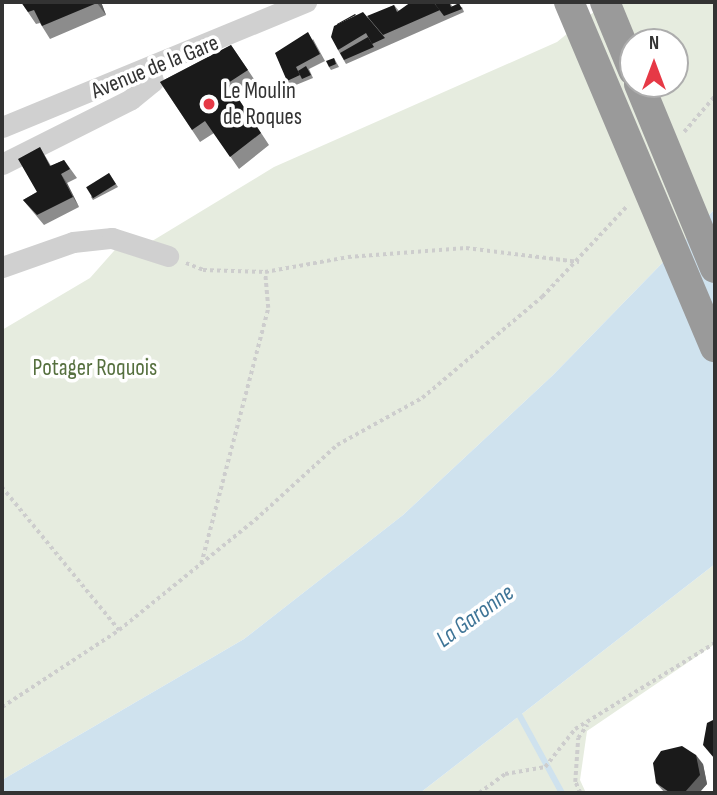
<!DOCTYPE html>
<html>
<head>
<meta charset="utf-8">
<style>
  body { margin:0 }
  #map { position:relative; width:717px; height:795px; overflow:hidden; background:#fff; font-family:"Sofia Sans Condensed",sans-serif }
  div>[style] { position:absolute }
  .green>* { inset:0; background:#e6ecdf }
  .water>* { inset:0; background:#cfe2ee }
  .stream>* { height:6px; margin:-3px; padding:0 3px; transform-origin:3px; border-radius:3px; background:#cfe2ee }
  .path>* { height:3.5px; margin-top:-1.75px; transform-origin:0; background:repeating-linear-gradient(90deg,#cdcdcd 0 3.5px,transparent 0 7px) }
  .minor>* { height:21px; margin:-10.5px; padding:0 10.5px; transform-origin:10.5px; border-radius:10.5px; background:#d0d0d0 }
  .highway>* { height:30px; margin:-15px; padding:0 15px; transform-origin:15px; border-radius:15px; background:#9a9a9a }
  .wall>* { inset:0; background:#8c8c8c }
  .shaded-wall>* { inset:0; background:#5f5f5f }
  .building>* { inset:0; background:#1a1a1a; transform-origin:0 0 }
  .dots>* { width:19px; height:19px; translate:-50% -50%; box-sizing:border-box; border:4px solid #fff; border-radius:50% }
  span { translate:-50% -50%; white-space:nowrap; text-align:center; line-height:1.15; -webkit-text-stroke:7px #fff; paint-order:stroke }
  .street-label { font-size:23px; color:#333 }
  .poi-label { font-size:23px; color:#333 }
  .left { translate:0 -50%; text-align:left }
  .park-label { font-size:23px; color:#56703f }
  .water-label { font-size:24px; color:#3f7597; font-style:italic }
  .frame { position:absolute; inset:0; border:4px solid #333; pointer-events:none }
  .north { position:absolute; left:619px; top:28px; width:70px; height:70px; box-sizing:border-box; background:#fff; border:2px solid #adadad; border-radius:50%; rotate:0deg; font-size:19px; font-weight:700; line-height:28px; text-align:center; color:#333 }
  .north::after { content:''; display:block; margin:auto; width:24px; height:32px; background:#e63946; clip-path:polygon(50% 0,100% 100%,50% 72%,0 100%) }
</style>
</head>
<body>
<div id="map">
  <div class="green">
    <i style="clip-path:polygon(evenodd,606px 2px,715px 2px,715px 209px,553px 375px,403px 515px,244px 639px,2px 780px,2px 330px,90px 278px,121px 243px,134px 252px,274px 167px,557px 42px,606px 2px,633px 42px,675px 42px,675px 84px,633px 84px,633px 42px)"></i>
    <i style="clip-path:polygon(715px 564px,715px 644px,587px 731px,580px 780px,586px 793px,420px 793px)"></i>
  </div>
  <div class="water">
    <i style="clip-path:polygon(715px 209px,715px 564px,420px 793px,2px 793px,2px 780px,244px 639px,403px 515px,553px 375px)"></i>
  </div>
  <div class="stream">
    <i style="left:516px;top:709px;width:96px;rotate:61.3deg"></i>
  </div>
  <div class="path">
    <i style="left:684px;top:132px;width:48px;rotate:-49.3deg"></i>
    <i style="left:186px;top:263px;width:18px;rotate:22deg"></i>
    <i style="left:203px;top:270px;width:62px;rotate:1.8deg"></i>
    <i style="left:265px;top:272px;width:84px;rotate:-10.2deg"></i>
    <i style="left:348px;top:257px;width:118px;rotate:-4.4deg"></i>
    <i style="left:466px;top:248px;width:114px;rotate:7.1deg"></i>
    <i style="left:2px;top:487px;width:185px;rotate:50.7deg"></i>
    <i style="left:201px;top:564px;width:265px;rotate:-75.3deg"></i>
    <i style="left:268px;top:308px;width:35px;rotate:-95deg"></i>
    <i style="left:2px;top:707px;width:140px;rotate:-33.3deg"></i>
    <i style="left:119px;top:630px;width:175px;rotate:-39deg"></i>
    <i style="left:255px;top:520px;width:111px;rotate:-42.4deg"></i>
    <i style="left:337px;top:445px;width:97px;rotate:-28.9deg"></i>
    <i style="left:422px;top:398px;width:157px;rotate:-40.1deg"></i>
    <i style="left:542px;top:297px;width:126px;rotate:-46.9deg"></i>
    <i style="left:479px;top:793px;width:32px;rotate:-36deg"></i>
    <i style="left:505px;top:774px;width:41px;rotate:-9.9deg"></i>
    <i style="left:545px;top:767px;width:48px;rotate:-51.7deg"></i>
    <i style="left:575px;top:729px;width:164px;rotate:-31.6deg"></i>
    <i style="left:580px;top:793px;width:12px;rotate:-114deg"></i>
    <i style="left:575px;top:782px;width:44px;rotate:-86.1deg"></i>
    <i style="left:578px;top:738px;width:16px;rotate:-55deg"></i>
  </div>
  <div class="minor">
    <i style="left:2px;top:127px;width:329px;rotate:-22.4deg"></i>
    <i style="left:2px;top:164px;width:144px;rotate:-26.7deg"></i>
    <i style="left:131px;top:99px;width:28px;rotate:-39deg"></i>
    <i style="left:153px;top:81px;width:12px;rotate:-104deg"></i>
    <i style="left:2px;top:267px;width:75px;rotate:-19.4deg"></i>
    <i style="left:73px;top:242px;width:39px;rotate:-6deg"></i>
    <i style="left:112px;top:238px;width:59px;rotate:17.8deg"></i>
  </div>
  <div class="highway">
    <i style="left:569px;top:2px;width:375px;rotate:67.1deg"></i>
    <i style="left:605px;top:2px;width:74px;rotate:67.6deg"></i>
    <i style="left:639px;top:84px;width:199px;rotate:67.6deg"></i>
  </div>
  <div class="wall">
    <i style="clip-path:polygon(21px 2px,101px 2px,106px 15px,50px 39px,40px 23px,36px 24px)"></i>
    <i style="clip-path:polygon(450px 2px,452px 6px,462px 7px,464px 12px,346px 64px,338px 50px,356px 15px,368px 18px,394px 5px,399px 11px,435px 4px)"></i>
    <i style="clip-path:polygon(313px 39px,325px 61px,309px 69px,313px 78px,291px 87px,287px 81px)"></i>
    <i style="clip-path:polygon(231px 45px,256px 82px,236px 95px,269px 145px,239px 169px,214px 133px,200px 142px,160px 82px)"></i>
    <i style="clip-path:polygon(334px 58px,339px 67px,331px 70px,329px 67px)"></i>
    <i style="clip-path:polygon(40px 147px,51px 166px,64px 160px,77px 178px,67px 183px,79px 207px,44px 225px,23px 200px,37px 192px)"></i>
    <i style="clip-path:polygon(109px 173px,118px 187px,93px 200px,91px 197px)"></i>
    <i style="clip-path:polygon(703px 764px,707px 784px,699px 793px,665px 793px,656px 783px)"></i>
  </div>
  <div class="shaded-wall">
    <i style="clip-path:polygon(97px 2px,101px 2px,106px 15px,97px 3px)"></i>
    <i style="clip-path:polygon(61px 174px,67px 183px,79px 207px,73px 197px)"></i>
    <i style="clip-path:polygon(696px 755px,703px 764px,707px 784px,699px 793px,685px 793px)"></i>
  </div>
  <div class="building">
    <i style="clip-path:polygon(21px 2px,97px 2px,97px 3px,42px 26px,34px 10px,28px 12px)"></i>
    <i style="clip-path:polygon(411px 2px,433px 2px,440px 10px,383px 35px,367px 16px,394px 5px,397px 12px)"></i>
    <i style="clip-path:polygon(438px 2px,449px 2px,451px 7px,459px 3px,462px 9px,444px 16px,435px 4px)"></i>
    <i style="clip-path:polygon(363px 12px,385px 38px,372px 44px,366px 33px,338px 50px,331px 37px,334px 26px)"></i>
    <i style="clip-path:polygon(355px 14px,356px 15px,337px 25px,337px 24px)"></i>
    <i style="clip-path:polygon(308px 32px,320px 54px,296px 67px,300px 75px,287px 81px,275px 53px)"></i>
    <i style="clip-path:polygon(368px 37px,374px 47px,344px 60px,340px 53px)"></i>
    <i style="clip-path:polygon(231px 45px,248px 70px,228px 83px,261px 133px,230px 157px,205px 121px,192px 130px,160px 82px)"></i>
    <i style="clip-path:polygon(334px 58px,336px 64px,329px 67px,326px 61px)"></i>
    <i style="clip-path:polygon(306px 66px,311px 75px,302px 79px,298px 71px)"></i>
    <i style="clip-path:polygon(40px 147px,50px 166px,64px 160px,70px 169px,61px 174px,73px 197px,37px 215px,23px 200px,37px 192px,18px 159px)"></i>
    <i style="left:109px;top:173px;width:13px;height:27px;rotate:58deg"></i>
    <i style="clip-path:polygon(715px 719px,715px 759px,714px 758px,703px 745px,707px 723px)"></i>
    <i style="clip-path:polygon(682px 746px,696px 755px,700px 775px,685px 792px,669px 792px,656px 783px,653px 763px,661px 751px)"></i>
  </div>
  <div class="dots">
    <i style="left:209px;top:104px;background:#e63946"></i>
  </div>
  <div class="street-label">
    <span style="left:155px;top:67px;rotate:-22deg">Avenue de la Gare</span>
  </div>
  <div class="poi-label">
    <span class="left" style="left:223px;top:104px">Le Moulin<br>de Roques</span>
  </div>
  <div class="park-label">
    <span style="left:95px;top:368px">Potager Roquois</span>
  </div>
  <div class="water-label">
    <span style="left:475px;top:616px;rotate:-36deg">La Garonne</span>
  </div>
  <div class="frame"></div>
  <div class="north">N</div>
</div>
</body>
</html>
